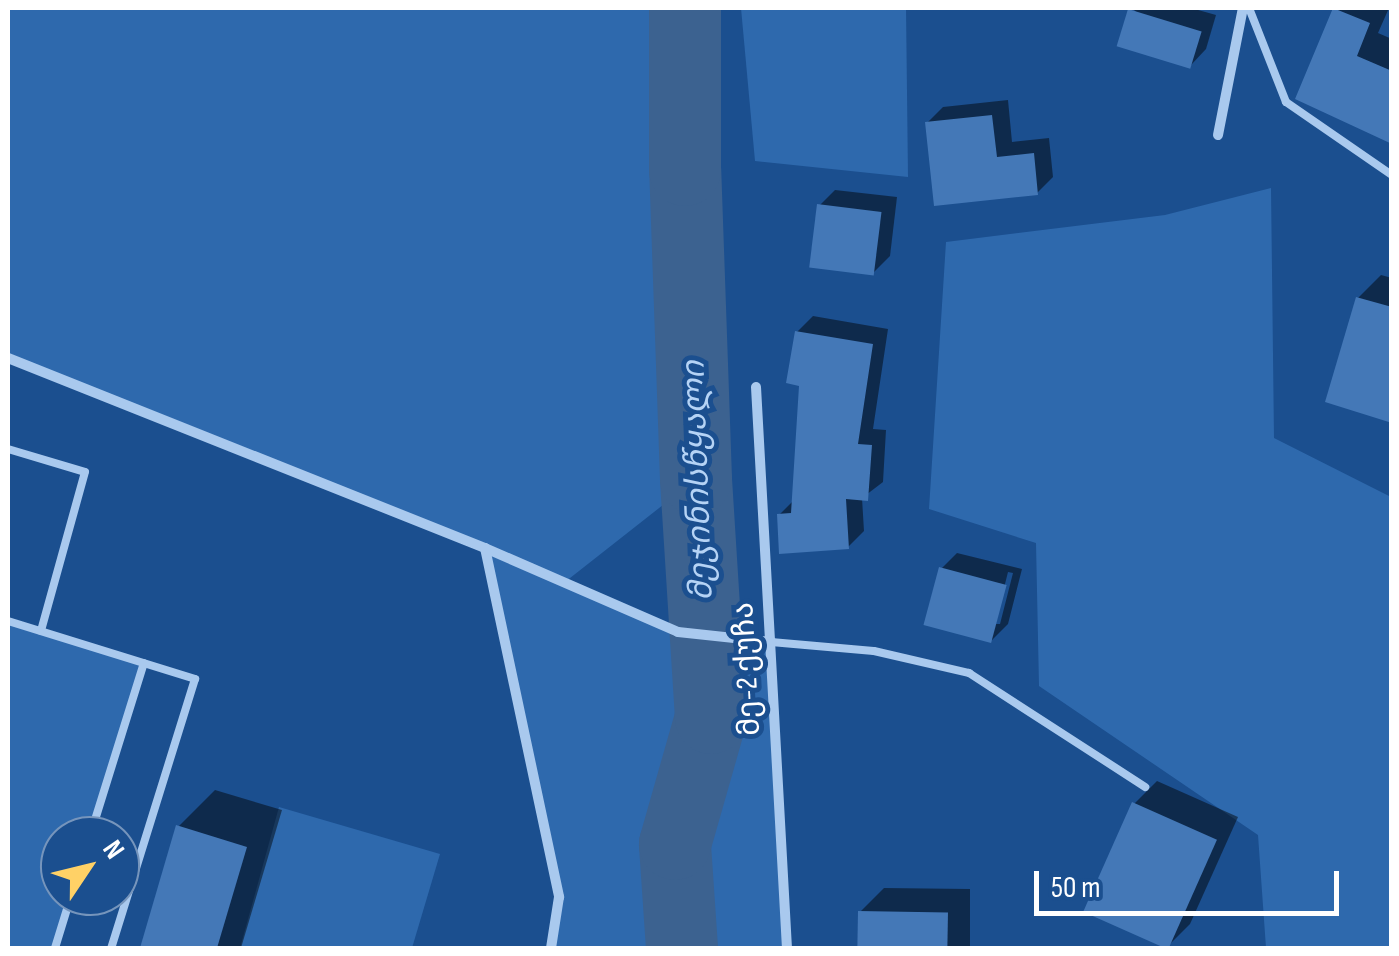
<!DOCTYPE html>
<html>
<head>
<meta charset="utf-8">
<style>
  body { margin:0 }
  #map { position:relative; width:1399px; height:956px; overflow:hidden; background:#1b4f8f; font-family:"Sofia Sans Condensed","Noto Sans Georgian",sans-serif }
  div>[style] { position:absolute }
  .green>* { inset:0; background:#2e69ad }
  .shadow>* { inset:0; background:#0007 }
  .river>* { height:72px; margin:-36px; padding:0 36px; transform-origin:36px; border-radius:36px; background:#3c6290 }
  .building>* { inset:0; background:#4478b7; transform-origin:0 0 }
  .service>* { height:8px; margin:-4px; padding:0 4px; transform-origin:4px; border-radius:4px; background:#a9c9ee }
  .minor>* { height:10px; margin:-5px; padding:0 5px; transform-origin:5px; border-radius:5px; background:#a9c9ee }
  span { translate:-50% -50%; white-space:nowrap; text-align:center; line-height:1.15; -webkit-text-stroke:10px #1b4f8f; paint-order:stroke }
  .street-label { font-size:30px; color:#fff }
  .water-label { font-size:32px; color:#b5d3f5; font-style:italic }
  .frame { position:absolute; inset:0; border:10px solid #fff; pointer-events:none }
  .north { position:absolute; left:40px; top:816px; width:100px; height:100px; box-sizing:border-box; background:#1b4f8f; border:2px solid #7695bc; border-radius:50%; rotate:55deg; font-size:28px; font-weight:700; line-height:40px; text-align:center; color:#fff }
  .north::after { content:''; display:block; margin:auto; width:35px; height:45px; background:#ffd166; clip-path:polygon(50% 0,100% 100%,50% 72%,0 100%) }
  .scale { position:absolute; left:1034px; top:871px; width:305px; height:45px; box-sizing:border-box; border:5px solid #fff; border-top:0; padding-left:12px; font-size:30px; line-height:35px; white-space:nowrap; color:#fff; -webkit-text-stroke:8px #1b4f8f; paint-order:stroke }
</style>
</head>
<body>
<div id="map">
  <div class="green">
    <i style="clip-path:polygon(8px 8px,685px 8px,685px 170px,696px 479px,565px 582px,678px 631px,771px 642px,787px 948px,551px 948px,559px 897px,485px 548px,8px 358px)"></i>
    <i style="clip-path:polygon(741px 8px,906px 8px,908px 177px,755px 161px)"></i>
    <i style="clip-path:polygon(1271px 188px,1274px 438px,1391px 497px,1391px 948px,1266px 948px,1258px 835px,1039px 686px,1036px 543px,929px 509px,946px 242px,1165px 215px)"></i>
    <i style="clip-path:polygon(8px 621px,144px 663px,90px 836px,60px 836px,60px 896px,71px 896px,55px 948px,8px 948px)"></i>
    <i style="clip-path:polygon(279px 807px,440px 854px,412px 948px,240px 948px)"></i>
  </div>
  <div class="shadow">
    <i style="clip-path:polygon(1132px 8px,1191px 8px,1216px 15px,1206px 49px,1191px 65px)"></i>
    <i style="clip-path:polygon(1389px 8px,1378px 33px,1392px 39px,1392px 141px,1299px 98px,1335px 9px)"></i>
    <i style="clip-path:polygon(1008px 100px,1012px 142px,1049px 138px,1053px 177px,1037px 193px,927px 123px,943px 107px)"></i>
    <i style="clip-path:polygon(835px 190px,897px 197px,890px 256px,874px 272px,819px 206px)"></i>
    <i style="clip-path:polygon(1381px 275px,1392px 278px,1392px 417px,1358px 298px)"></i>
    <i style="clip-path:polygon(813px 316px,888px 329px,873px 429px,886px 430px,883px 482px,862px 498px,864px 531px,848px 547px,779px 515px,794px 500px,802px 383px,797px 332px)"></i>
    <i style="clip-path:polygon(evenodd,957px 553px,1022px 569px,1008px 624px,992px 640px,941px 569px,957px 553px,1008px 572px,1013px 573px,1000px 624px,995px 624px,1008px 572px)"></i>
    <i style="clip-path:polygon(1157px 781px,1238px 817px,1190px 924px,1167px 947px,1134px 804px)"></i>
    <i style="clip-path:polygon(215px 790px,282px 810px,241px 948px,143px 948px,178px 827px)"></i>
    <i style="clip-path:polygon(884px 888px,970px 889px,970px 948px,860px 948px,860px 912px)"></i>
  </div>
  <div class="river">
    <i style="left:682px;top:948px;width:104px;rotate:-93.9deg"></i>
    <i style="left:675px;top:844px;width:131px;rotate:-74.1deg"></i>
    <i style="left:711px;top:718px;width:239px;rotate:-93.6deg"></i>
    <i style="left:696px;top:479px;width:309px;rotate:-92deg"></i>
    <i style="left:685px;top:170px;width:162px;rotate:-90deg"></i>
  </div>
  <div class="building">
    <i style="clip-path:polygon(1333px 8px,1370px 23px,1357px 56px,1392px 71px,1392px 144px,1295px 99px)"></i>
    <i style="left:1128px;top:9px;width:77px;height:39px;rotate:17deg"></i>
    <i style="clip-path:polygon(992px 115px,997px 157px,1034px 153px,1038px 195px,934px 206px,925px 122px)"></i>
    <i style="left:817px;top:204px;width:65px;height:64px;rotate:7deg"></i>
    <i style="clip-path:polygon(1356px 297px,1392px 307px,1392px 423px,1325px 402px)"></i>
    <i style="clip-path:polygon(795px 331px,873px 344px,858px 444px,872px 445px,868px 501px,846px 499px,849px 549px,779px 554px,777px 514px,791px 513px,799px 386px,786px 383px)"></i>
    <i style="left:939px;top:567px;width:70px;height:60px;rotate:15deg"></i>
    <i style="left:1132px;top:802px;width:93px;height:120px;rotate:24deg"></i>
    <i style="clip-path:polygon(176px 825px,247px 847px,217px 948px,140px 948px)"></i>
    <i style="left:858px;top:911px;width:90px;height:37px;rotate:1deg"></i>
  </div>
  <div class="service">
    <i style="left:1249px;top:8px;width:101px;rotate:68.5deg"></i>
    <i style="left:1286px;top:102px;width:129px;rotate:34.6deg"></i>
    <i style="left:8px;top:449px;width:80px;rotate:16.6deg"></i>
    <i style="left:85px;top:472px;width:165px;rotate:105.5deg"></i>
    <i style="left:8px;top:621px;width:196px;rotate:17.2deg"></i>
    <i style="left:195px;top:679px;width:282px;rotate:107.3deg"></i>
    <i style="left:771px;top:642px;width:103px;rotate:5deg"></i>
    <i style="left:874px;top:651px;width:98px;rotate:13deg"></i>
    <i style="left:969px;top:673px;width:210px;rotate:32.9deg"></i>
    <i style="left:90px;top:836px;width:181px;rotate:-72.7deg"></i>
    <i style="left:55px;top:948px;width:54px;rotate:-72.9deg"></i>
  </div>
  <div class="minor">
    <i style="left:1218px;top:135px;width:129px;rotate:-78.9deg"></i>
    <i style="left:8px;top:358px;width:513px;rotate:21.72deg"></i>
    <i style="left:485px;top:548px;width:210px;rotate:23.5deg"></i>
    <i style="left:678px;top:632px;width:94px;rotate:6.1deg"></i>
    <i style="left:756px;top:387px;width:562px;rotate:86.84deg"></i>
    <i style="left:485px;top:548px;width:357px;rotate:78deg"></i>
    <i style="left:559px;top:897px;width:52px;rotate:98.9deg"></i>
  </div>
  <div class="street-label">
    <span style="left:747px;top:669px;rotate:-93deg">მე-2 ქუჩა</span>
  </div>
  <div class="water-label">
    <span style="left:699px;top:481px;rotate:-92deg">მეჯინისწყალი</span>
  </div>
  <div class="frame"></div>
  <div class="north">N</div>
  <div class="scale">50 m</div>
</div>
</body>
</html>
